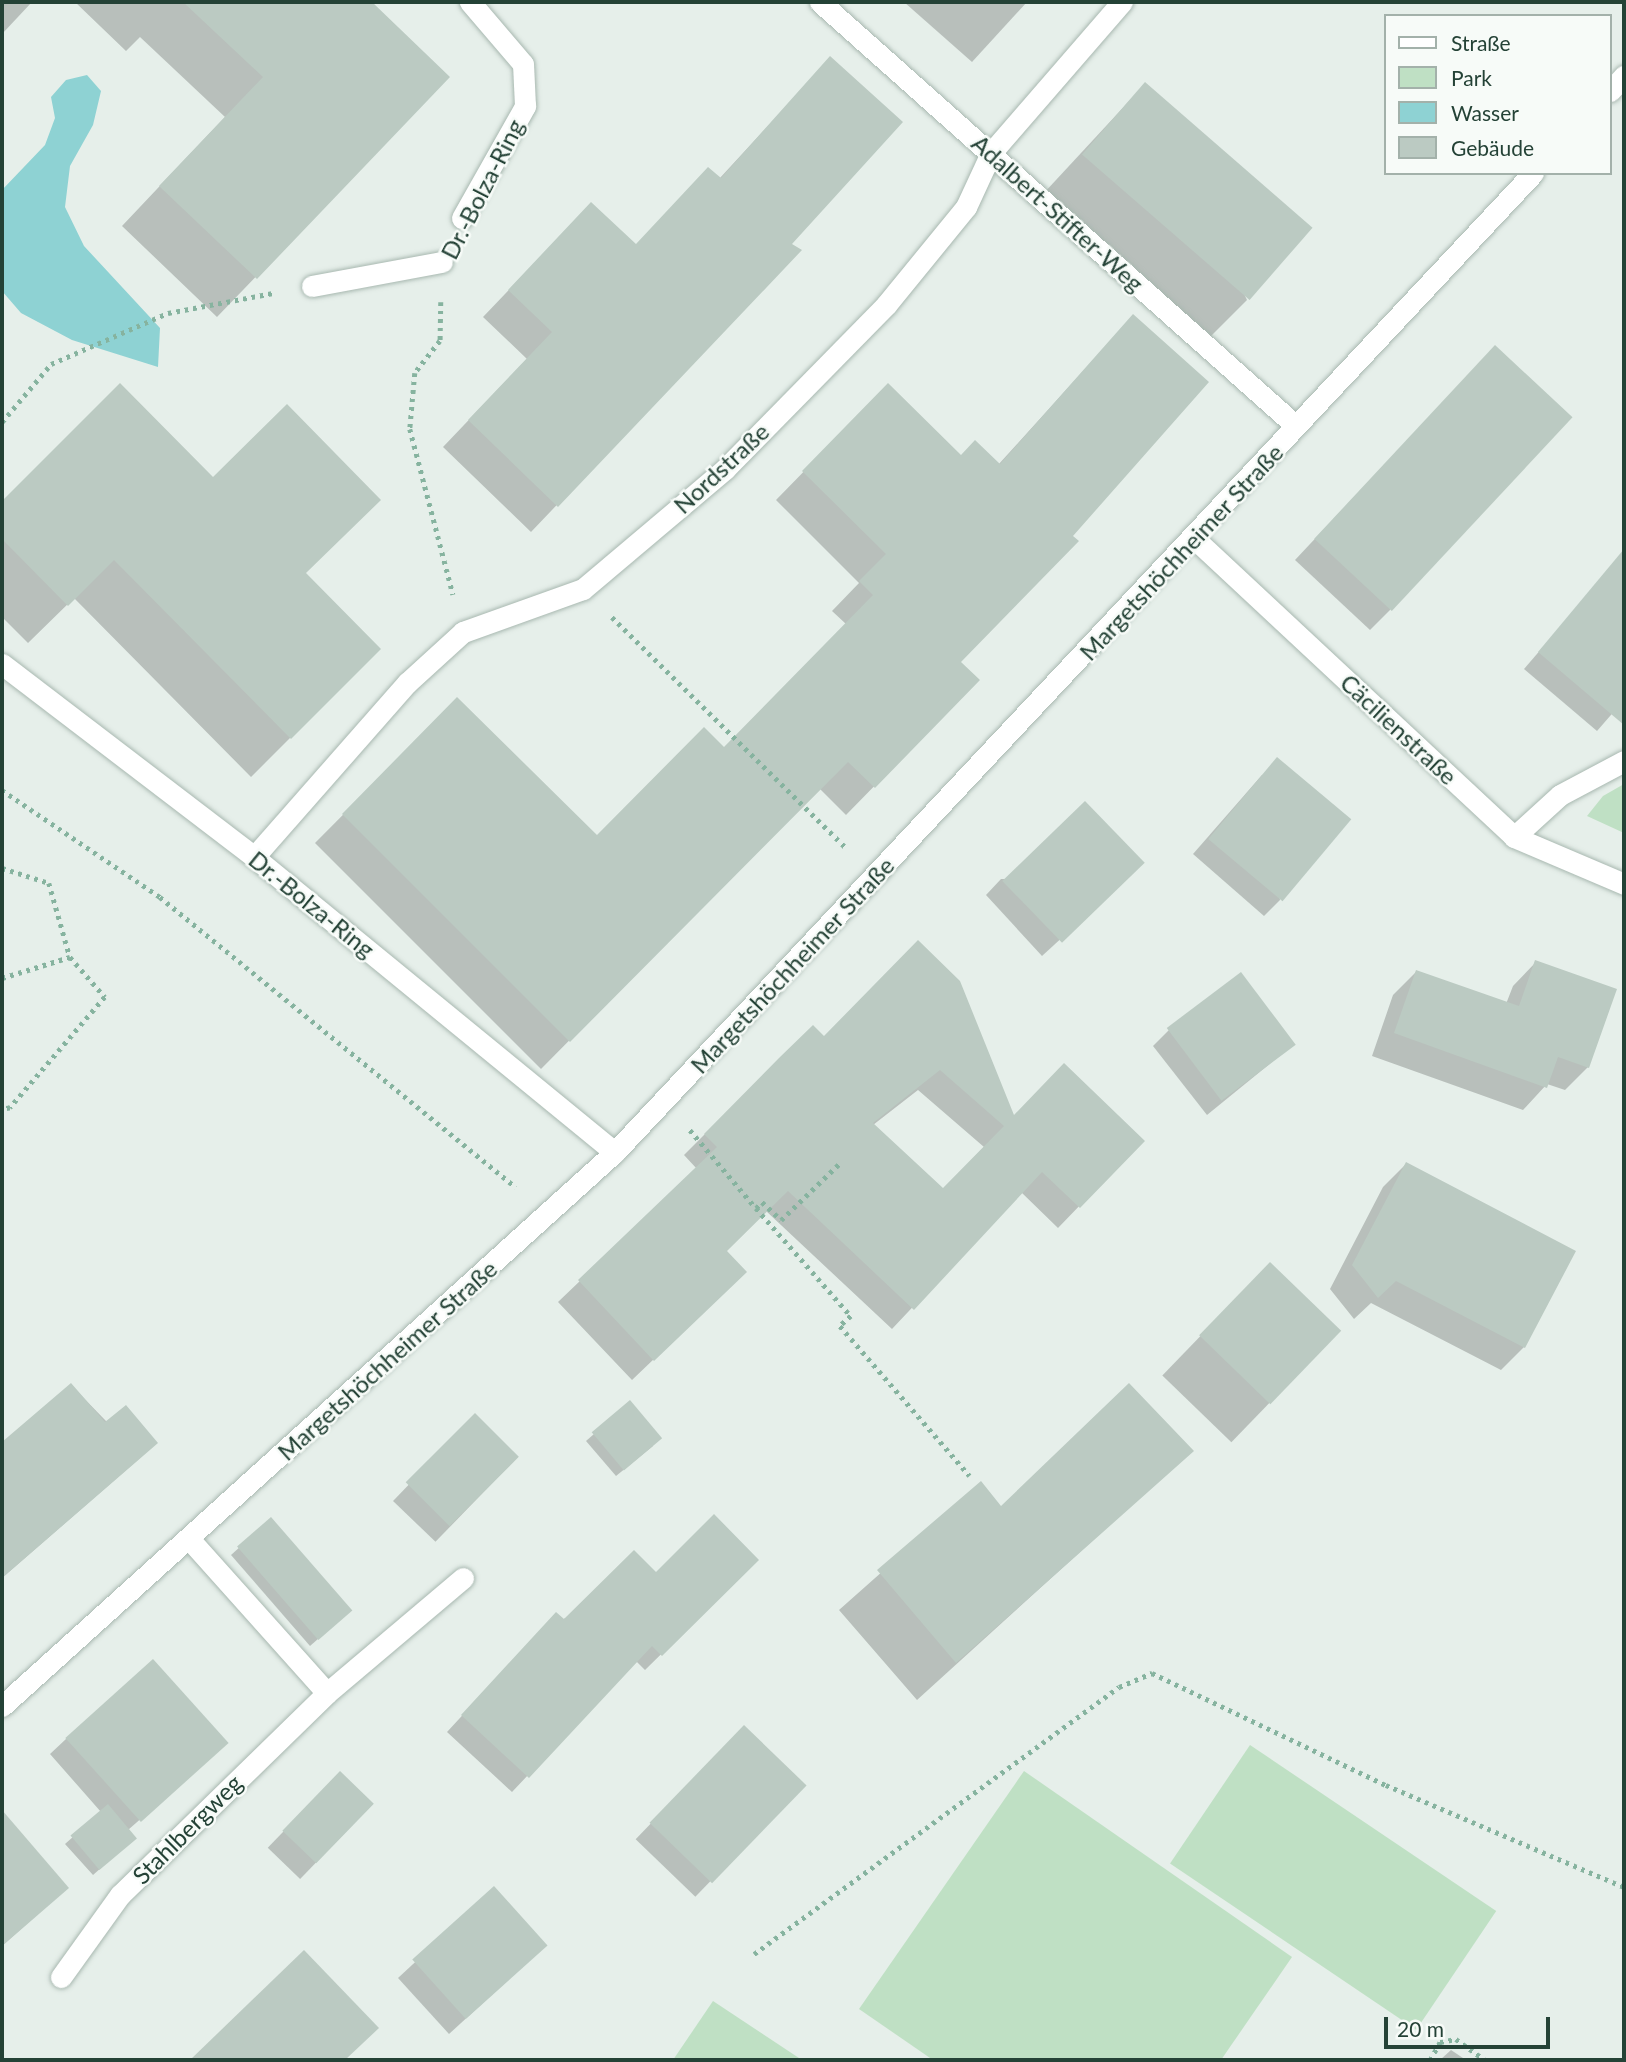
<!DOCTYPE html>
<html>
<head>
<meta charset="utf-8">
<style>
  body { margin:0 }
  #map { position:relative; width:1626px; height:2062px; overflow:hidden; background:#e6efea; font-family:Lato,sans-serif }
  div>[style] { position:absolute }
  .green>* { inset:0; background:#bfe0c4; transform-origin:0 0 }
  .water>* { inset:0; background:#8ed2d3 }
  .shadow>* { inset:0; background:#0003; transform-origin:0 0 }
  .building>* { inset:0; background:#bbcac2; transform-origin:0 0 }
  .path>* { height:4.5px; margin-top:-2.25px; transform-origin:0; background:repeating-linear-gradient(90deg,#86b39f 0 3.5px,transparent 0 8.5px) }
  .roads { filter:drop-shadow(0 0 2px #a8b8b0) drop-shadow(0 0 2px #a8b8b0) }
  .service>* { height:21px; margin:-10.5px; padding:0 10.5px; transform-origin:10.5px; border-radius:10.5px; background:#fff }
  .minor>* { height:21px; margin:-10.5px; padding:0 10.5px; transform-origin:10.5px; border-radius:10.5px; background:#fff }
  .tertiary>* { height:21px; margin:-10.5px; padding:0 10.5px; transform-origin:10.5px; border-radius:10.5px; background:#fff }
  span { translate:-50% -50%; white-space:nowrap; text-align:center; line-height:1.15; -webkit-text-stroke:5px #f7fbf8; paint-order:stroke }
  .street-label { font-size:24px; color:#244236 }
  .frame { position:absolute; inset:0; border:4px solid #244236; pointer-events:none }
  .legend { position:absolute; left:1384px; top:14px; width:228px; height:161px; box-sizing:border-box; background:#f7fbf8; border:2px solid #a3b1aa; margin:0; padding:9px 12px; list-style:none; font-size:21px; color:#244236 }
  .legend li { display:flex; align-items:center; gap:14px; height:35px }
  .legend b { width:35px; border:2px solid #a3b1aa }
  .scale { position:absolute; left:1384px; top:2017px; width:166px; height:32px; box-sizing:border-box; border:4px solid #244236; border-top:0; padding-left:9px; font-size:21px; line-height:24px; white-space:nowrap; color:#244236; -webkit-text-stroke:5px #f7fbf8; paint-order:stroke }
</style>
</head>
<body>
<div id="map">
  <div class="green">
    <i style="clip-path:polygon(1624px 784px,1624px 833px,1587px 816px,1603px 796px)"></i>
    <i style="left:1250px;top:1745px;width:297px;height:143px;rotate:34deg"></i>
    <i style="clip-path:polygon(1024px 1771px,1292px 1957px,1221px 2060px,933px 2060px,859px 2009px)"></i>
    <i style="clip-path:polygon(713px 2001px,802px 2060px,673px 2060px)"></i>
  </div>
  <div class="water">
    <i style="clip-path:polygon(87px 75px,101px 91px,93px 125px,70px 166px,65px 207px,84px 246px,160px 328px,158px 367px,72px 340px,21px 313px,2px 291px,2px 190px,45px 145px,55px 118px,51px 97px,66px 80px)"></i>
  </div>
  <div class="shadow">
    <i style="clip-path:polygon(2px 2px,32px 2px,2px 34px)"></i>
    <i style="clip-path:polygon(75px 2px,369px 2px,448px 77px,217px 317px,122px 226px,225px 117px,140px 37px,126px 51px)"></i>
    <i style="clip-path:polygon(904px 2px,1027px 2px,972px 62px)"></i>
    <i style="clip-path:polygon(830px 59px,790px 244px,799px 251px,531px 532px,443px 447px,527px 359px,483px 317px,565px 231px,635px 246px,719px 179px)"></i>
    <i style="clip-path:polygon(1145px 84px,1247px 300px,1208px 339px,1043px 194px)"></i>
    <i style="clip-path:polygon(1133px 316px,958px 662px,978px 680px,846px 815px,819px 788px,541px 1069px,315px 843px,457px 700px,597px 838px,724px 749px,846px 624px,832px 611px,859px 583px,776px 500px,860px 414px,961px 457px,998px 465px)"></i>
    <i style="clip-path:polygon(1475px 368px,1390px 610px,1370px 630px,1295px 560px)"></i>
    <i style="clip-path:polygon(120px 386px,379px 649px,251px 777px,74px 598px,28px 643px,2px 617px,2px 503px)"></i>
    <i style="clip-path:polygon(1617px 561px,1624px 568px,1624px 700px,1597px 731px,1524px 669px)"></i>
    <i style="clip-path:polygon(1262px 775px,1280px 900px,1264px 916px,1193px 854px)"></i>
    <i style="clip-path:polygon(1001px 879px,1126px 879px,1042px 956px,986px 895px)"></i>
    <i style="clip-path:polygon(1536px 962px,1588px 1067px,1565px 1090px,1547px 1084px,1523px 1110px,1372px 1056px,1393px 995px,1416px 972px,1506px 1004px,1513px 986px)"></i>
    <i style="clip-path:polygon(evenodd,897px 963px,1013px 1118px,1142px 1141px,1058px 1228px,1021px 1192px,892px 1329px,766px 1211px,725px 1251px,724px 1292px,632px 1380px,558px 1302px,697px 1169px,684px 1155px,758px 1081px,824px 1038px,897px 963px,918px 1090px,984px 1147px,943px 1190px,873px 1125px,918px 1090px)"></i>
    <i style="clip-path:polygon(1169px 1030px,1294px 1044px,1207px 1115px,1153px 1046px)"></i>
    <i style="clip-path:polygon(1406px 1164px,1573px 1252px,1524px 1347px,1501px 1370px,1371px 1303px,1354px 1319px,1330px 1289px,1383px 1187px)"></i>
    <i style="left:1270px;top:1264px;width:96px;height:155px;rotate:44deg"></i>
    <i style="clip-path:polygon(71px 1385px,141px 1457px,2px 1578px,2px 1444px)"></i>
    <i style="left:475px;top:1416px;width:59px;height:118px;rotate:44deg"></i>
    <i style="clip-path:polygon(594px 1434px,653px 1446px,616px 1476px,586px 1441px)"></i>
    <i style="clip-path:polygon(1191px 1451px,917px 1700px,839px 1610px,981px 1484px,1001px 1508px)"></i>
    <i style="clip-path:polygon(271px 1519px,343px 1617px,310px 1646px,231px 1555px)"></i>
    <i style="clip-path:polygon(757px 1560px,645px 1670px,636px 1661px,512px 1792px,447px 1732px,541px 1630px,656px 1574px)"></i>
    <i style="left:744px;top:1727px;width:83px;height:156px;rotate:44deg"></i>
    <i style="clip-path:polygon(66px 1739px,210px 1758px,128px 1830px,127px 1845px,93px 1875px,65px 1844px,101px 1812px,50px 1754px)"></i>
    <i style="left:340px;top:1773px;width:45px;height:104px;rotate:44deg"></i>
    <i style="clip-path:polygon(2px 1813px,67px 1888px,2px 1946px)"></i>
    <i style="clip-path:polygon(494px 1889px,530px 1960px,449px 2034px,398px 1978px)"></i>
    <i style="clip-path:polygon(304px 1953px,376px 2028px,343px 2060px,193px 2060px)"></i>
    <i style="clip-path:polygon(1451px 2050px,1466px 2060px,1440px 2060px)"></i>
  </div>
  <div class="building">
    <i style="clip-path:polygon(183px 2px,372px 2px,450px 77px,257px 279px,159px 186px,263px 77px)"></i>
    <i style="clip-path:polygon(830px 56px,903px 122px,792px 244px,802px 250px,558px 507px,468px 420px,552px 332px,508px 290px,591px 202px,636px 244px,708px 167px,721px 178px)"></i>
    <i style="left:1145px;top:82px;width:222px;height:96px;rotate:41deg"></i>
    <i style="clip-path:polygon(1133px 314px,1209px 382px,1073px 536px,1079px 541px,961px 662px,980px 680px,875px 788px,848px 762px,570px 1042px,342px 814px,457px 697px,597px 835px,704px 727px,724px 747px,873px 595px,859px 581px,886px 554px,802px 471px,888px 383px,961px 455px,975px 440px,1000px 464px)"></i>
    <i style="left:1495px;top:345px;width:106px;height:265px;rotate:43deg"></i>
    <i style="clip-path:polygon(120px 383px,213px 477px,287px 404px,381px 500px,306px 573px,381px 649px,291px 739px,114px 560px,68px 606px,2px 539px,2px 501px)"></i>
    <i style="clip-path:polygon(1624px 549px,1624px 725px,1538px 652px)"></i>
    <i style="left:1277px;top:757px;width:97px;height:107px;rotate:40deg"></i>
    <i style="left:1085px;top:801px;width:86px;height:115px;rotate:46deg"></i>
    <i style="clip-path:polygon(evenodd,918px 940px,960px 981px,1014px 1115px,1064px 1063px,1145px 1141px,1080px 1208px,1042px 1172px,914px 1310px,788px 1191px,727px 1251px,747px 1272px,654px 1361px,578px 1280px,717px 1147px,704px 1134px,779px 1058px,813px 1025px,824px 1036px,918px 940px,940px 1070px,1004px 1126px,943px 1188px,873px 1123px,940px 1070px)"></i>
    <i style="clip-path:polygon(1535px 960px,1617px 989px,1589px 1068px,1558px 1057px,1547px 1088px,1394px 1033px,1416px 970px,1519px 1006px)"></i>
    <i style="left:1241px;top:972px;width:91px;height:93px;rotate:53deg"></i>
    <i style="clip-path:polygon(1406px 1162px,1576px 1251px,1525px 1348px,1396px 1281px,1378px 1298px,1352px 1265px)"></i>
    <i style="left:1270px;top:1262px;width:99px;height:102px;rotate:44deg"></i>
    <i style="clip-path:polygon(71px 1383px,105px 1422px,126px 1405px,158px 1443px,2px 1578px,2px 1442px)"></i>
    <i style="clip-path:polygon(1129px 1383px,1194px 1451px,956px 1663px,877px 1570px,981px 1481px,1001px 1506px)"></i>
    <i style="left:630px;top:1400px;width:50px;height:50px;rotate:50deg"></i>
    <i style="left:475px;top:1413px;width:62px;height:98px;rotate:45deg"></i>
    <i style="clip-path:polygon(714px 1514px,759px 1560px,662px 1656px,652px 1646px,529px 1778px,461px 1715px,556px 1612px,564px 1619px,634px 1550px,656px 1572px)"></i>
    <i style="left:271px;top:1517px;width:124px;height:45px;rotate:49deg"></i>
    <i style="left:153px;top:1659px;width:113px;height:118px;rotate:48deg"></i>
    <i style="left:744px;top:1725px;width:87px;height:136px;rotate:44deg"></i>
    <i style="left:340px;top:1771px;width:47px;height:83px;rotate:44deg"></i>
    <i style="left:108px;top:1804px;width:45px;height:49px;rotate:50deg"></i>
    <i style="clip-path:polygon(2px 1810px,69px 1888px,2px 1946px)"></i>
    <i style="left:494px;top:1886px;width:80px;height:110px;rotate:48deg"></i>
    <i style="clip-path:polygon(304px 1950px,379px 2028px,345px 2060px,190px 2060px)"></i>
  </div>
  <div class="path">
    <i style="left:441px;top:302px;width:39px;rotate:91deg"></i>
    <i style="left:440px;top:341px;width:41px;rotate:128deg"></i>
    <i style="left:415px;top:373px;width:56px;rotate:95.1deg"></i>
    <i style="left:410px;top:429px;width:171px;rotate:75.4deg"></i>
    <i style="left:2px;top:422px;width:76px;rotate:-49.8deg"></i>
    <i style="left:51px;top:364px;width:128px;rotate:-23.6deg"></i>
    <i style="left:168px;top:313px;width:107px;rotate:-10.8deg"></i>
    <i style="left:612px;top:617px;width:330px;rotate:44.6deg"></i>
    <i style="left:2px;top:790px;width:191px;rotate:34.1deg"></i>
    <i style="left:160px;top:897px;width:459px;rotate:39.2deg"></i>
    <i style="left:2px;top:868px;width:49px;rotate:17.7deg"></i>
    <i style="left:49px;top:883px;width:77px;rotate:74.2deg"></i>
    <i style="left:70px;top:957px;width:53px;rotate:48.8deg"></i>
    <i style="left:105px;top:997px;width:146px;rotate:130.6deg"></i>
    <i style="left:10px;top:1108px;width:8px;rotate:173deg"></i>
    <i style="left:2px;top:978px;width:71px;rotate:-17.2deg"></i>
    <i style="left:690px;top:1130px;width:102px;rotate:49.8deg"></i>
    <i style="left:756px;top:1208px;width:8px;rotate:-45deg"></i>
    <i style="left:762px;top:1202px;width:26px;rotate:43deg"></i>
    <i style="left:781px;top:1220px;width:81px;rotate:-44deg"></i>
    <i style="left:756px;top:1208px;width:144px;rotate:48.7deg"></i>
    <i style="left:851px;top:1316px;width:15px;rotate:138deg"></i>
    <i style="left:840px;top:1326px;width:198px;rotate:49.1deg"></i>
    <i style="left:754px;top:1954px;width:452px;rotate:-36.2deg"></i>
    <i style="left:1119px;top:1687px;width:36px;rotate:-23deg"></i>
    <i style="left:1152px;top:1673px;width:259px;rotate:25.6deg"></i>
    <i style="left:1386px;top:1785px;width:259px;rotate:23.2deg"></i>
    <i style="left:1430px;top:2060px;width:21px;rotate:-61deg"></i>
    <i style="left:1440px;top:2042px;width:16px;rotate:-11deg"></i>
    <i style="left:1456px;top:2039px;width:36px;rotate:36deg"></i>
  </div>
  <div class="roads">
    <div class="service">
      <i style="left:462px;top:218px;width:129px;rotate:-60.6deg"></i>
      <i style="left:525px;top:106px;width:42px;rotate:-92.7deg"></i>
      <i style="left:523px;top:64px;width:82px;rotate:-130.5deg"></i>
      <i style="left:312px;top:286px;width:132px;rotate:-10.5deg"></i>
      <i style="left:1514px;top:837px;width:62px;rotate:-42.4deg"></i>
      <i style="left:1560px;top:795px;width:72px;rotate:-28deg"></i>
    </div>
    <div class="minor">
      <i style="left:820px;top:2px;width:637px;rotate:41.69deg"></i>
      <i style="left:1196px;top:540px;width:435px;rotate:43deg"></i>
      <i style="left:1514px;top:837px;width:120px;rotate:23.1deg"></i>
      <i style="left:2px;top:664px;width:317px;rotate:37.4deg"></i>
      <i style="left:254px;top:857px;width:466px;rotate:39.3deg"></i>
      <i style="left:254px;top:857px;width:232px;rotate:-48.7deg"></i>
      <i style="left:407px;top:683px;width:76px;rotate:-42.3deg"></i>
      <i style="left:463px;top:632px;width:127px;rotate:-19.7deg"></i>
      <i style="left:583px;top:589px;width:186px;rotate:-40.2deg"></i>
      <i style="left:725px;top:469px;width:230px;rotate:-45.5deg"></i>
      <i style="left:886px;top:305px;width:127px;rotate:-50.8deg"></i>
      <i style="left:966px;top:207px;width:60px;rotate:-65.2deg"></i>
      <i style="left:991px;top:153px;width:200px;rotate:-49.1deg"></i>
      <i style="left:327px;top:1693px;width:178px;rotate:-40.2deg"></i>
      <i style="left:61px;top:1977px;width:101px;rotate:-54.3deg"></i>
      <i style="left:120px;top:1895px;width:289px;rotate:-44.3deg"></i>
      <i style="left:327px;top:1693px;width:205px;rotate:-131.8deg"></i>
    </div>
    <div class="tertiary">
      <i style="left:1610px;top:91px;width:21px;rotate:-47deg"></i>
      <i style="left:2px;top:1706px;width:826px;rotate:-42.11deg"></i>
      <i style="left:615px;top:1152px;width:1342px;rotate:-46.84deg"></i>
    </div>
  </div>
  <div class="street-label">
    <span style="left:482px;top:189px;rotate:-63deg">Dr.-Bolza-Ring</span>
    <span style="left:1058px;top:213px;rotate:42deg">Adalbert-Stifter-Weg</span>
    <span style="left:721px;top:468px;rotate:-43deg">Nordstraße</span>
    <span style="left:1181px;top:552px;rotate:-47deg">Margetshöchheimer Straße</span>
    <span style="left:1399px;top:729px;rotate:43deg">Cäcilienstraße</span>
    <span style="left:312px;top:904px;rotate:39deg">Dr.-Bolza-Ring</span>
    <span style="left:792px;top:965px;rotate:-47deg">Margetshöchheimer Straße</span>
    <span style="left:387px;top:1360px;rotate:-42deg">Margetshöchheimer Straße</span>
    <span style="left:187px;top:1829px;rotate:-45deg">Stahlbergweg</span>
  </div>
  <div class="frame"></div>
  <ul class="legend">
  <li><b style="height:9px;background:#fff"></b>Straße</li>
  <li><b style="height:19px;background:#bfe0c4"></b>Park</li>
  <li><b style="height:19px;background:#8ed2d3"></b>Wasser</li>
  <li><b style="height:19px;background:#bbcac2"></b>Gebäude</li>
  </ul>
  <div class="scale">20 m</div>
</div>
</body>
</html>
